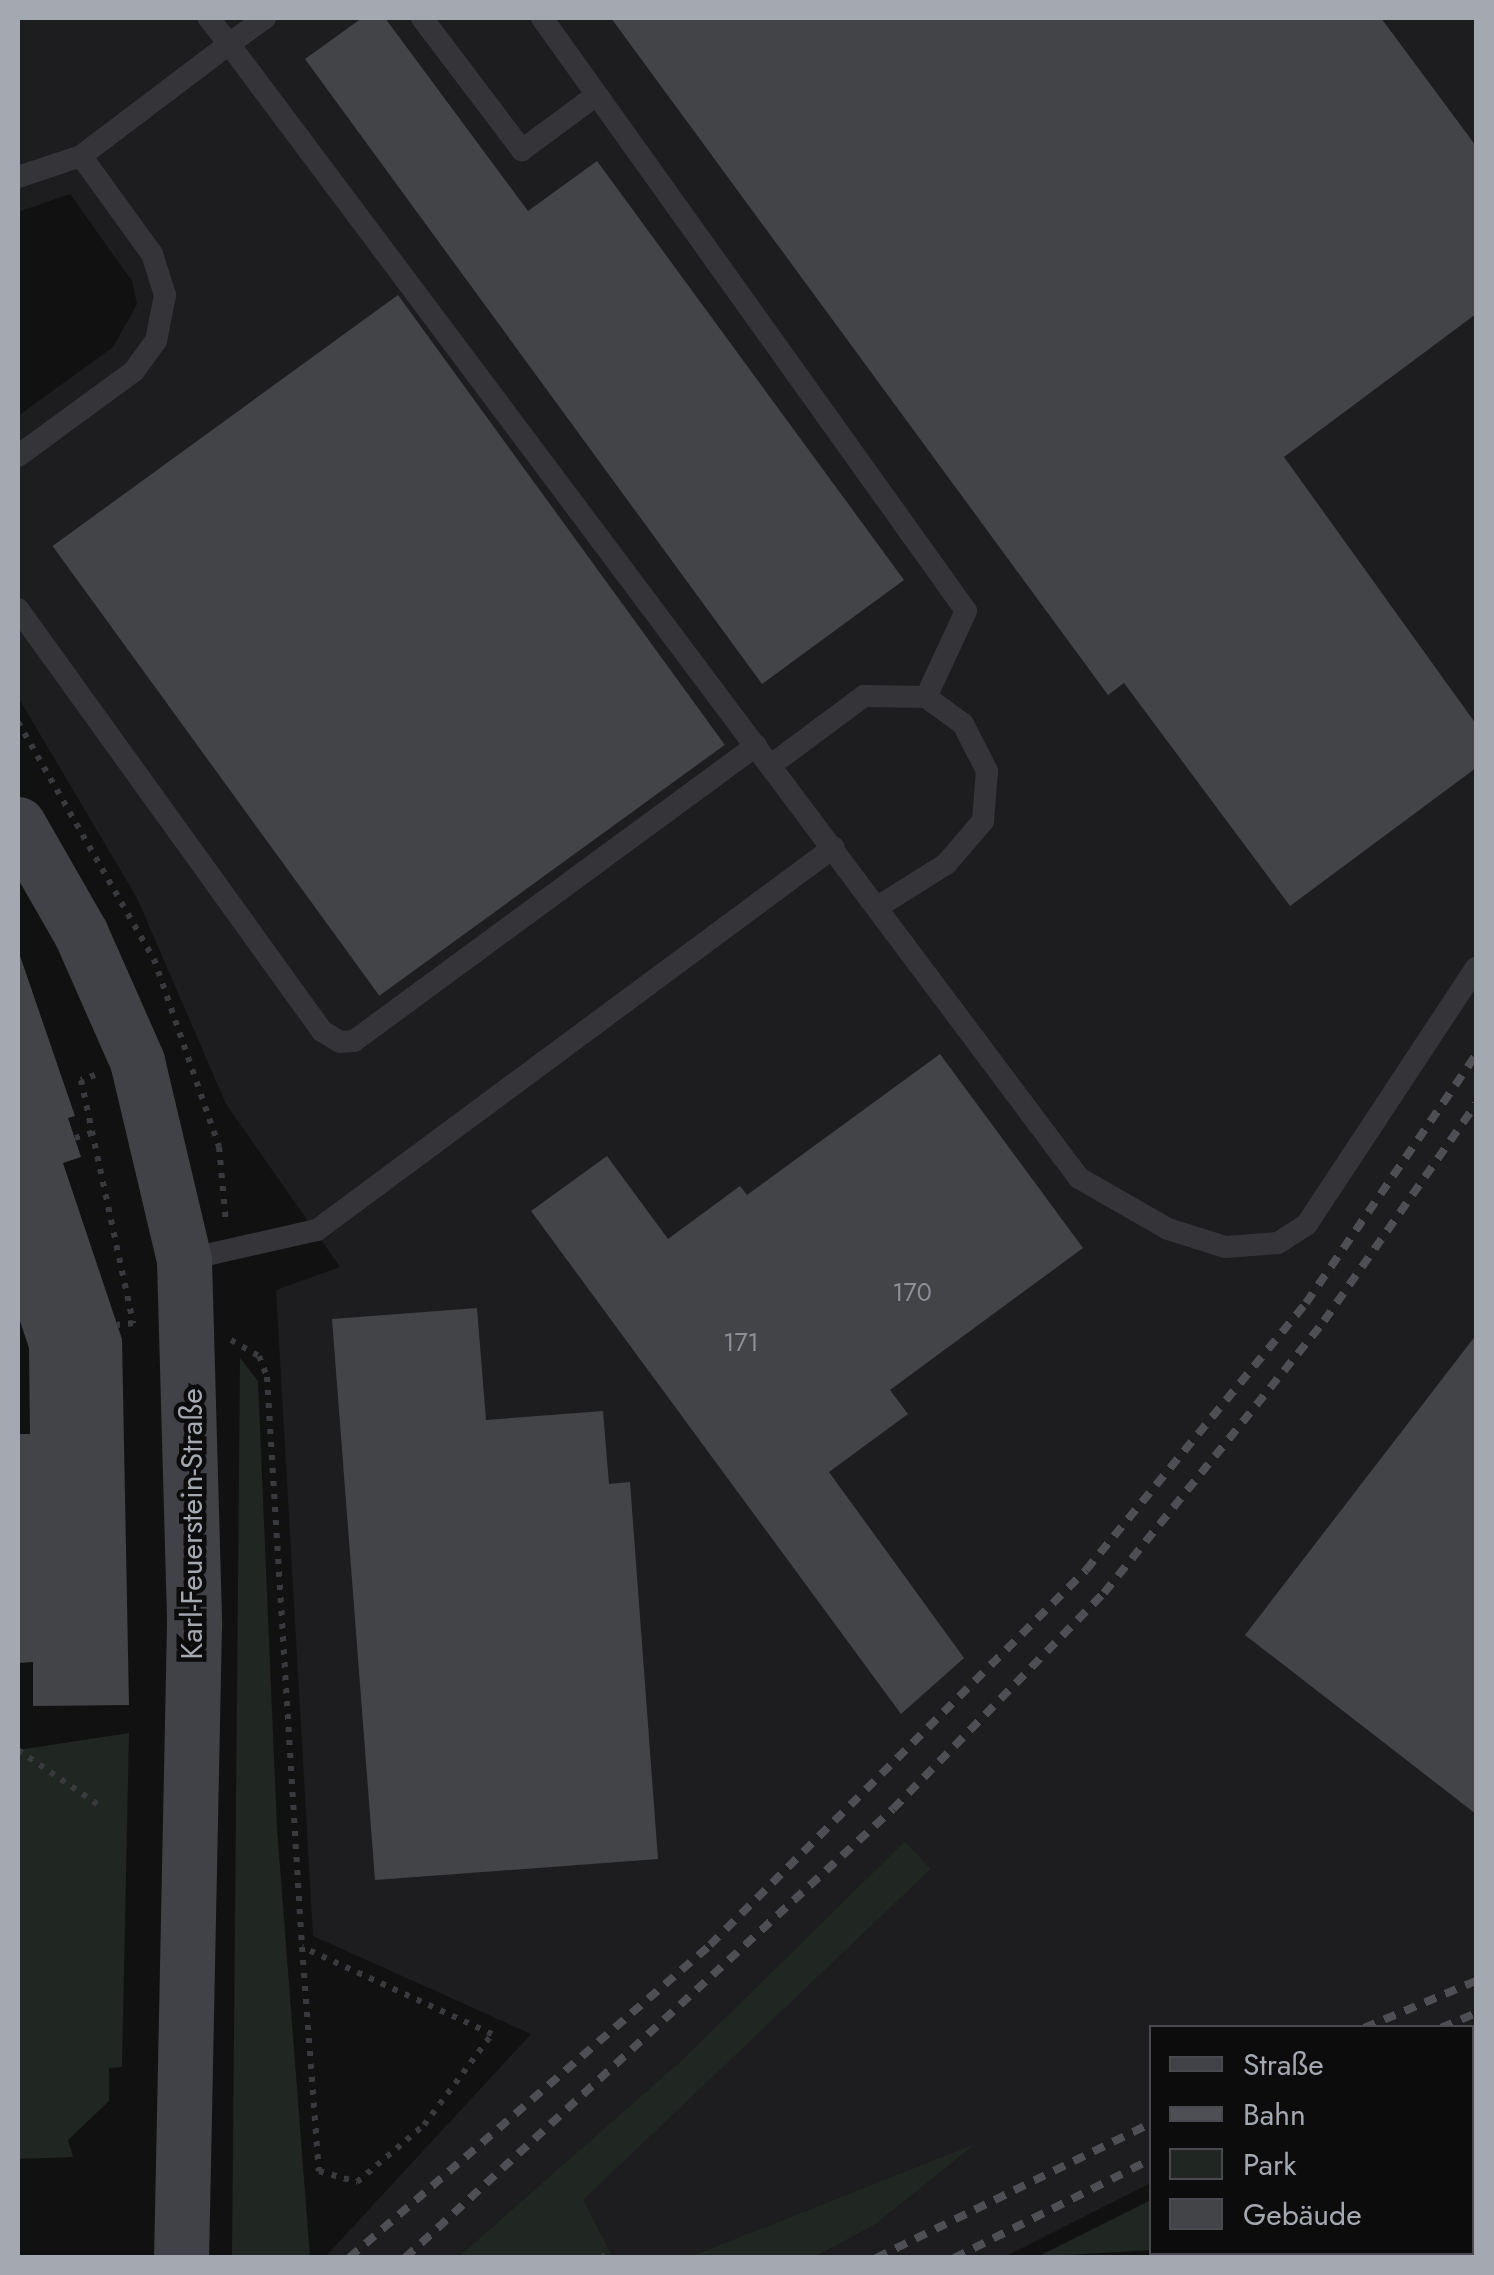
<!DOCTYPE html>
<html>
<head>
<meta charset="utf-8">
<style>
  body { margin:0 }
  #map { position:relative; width:1494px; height:2275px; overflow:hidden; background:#111112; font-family:Jost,sans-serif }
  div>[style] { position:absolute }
  .built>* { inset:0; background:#1d1d1f }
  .green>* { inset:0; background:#202621 }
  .building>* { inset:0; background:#434447; transform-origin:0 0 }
  .path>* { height:6px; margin-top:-3px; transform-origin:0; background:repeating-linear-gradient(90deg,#393a3e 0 5px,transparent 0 13px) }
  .lane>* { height:22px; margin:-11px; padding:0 11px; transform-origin:11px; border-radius:11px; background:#353539 }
  .secondary>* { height:55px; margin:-27.5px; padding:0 27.5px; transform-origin:27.5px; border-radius:27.5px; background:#414247 }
  .rail>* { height:8px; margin-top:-4px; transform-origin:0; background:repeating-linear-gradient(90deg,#4e4f54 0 12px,transparent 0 22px) }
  span { translate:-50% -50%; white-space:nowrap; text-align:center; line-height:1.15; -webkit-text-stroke:9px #0c0c0d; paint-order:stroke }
  .number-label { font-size:25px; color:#8c8f96 }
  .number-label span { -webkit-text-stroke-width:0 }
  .street-label { font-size:30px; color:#a4a8b1 }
  .frame { position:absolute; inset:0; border:20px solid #a4a8b1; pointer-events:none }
  .legend { position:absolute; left:1149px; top:2025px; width:325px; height:230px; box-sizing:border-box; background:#0c0c0d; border:2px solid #494a4f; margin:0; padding:12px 18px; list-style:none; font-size:30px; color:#a4a8b1 }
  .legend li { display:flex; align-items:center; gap:20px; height:50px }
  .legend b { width:50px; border:2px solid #494a4f }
</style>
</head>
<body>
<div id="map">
  <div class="built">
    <i style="clip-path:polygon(18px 18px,1476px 18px,1476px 2036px,1472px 2028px,1152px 2028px,1151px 2183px,1004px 2257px,815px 2257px,876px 2224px,971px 2146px,689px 2257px,613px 2257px,582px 2200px,931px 1869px,905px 1841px,683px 2059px,458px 2257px,325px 2257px,531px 2034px,313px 1936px,276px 1290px,340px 1267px,226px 1104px,137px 898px,18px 697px,18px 416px,113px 347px,137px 304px,132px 281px,70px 194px,18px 212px)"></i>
  </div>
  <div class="green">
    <i style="clip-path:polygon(240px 1358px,258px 1381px,277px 1828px,310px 2257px,232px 2255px)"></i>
    <i style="clip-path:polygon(129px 1733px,122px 2067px,109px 2068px,109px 2101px,68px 2140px,73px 2157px,18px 2159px,18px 1750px)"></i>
    <i style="clip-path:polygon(905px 1841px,931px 1869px,583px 2200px,613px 2257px,458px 2257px,683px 2059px)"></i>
    <i style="clip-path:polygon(975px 2144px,876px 2224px,815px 2257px,689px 2257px)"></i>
    <i style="clip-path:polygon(1151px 2200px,1151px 2250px,1037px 2257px)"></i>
  </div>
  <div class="building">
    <i style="clip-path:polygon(362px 18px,385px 18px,528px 211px,597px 161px,904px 580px,762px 684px,305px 59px)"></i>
    <i style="clip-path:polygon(611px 18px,1381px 18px,1476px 146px,1476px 314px,1284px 457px,1476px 724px,1476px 768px,1290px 906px,1124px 683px,1108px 695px)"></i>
    <i style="left:398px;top:295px;width:556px;height:427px;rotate:54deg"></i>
    <i style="clip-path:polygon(18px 950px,75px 1116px,68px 1118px,81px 1157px,63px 1163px,122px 1339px,129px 1705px,33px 1706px,33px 1662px,18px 1663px,18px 1434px,30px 1434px,29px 1348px,18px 1315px)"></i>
    <i style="clip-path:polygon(940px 1054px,1083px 1248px,890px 1390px,908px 1414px,829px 1472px,964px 1658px,901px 1714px,531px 1211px,607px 1156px,668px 1239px,740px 1186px,747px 1195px)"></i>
    <i style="clip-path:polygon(477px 1308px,486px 1420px,603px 1411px,609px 1484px,630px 1482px,658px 1859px,375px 1880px,332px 1319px)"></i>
    <i style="clip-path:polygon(1476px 1335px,1476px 1814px,1245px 1635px)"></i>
    <i style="clip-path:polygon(1476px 2184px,1476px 2258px,1424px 2258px,1472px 2252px)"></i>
  </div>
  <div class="path">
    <i style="left:18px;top:722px;width:273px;rotate:60.2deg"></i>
    <i style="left:154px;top:959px;width:199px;rotate:70.9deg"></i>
    <i style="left:219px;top:1147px;width:75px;rotate:84.7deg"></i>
    <i style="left:95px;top:1075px;width:15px;rotate:160deg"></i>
    <i style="left:81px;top:1080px;width:249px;rotate:77.9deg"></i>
    <i style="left:133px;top:1323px;width:16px;rotate:173deg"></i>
    <i style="left:75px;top:1138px;width:21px;rotate:-17deg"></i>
    <i style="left:231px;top:1340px;width:32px;rotate:30deg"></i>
    <i style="left:259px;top:1356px;width:22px;rotate:69deg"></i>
    <i style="left:267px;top:1377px;width:571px;rotate:86.49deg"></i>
    <i style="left:302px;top:1947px;width:225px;rotate:85.7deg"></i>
    <i style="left:319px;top:2171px;width:40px;rotate:16deg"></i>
    <i style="left:357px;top:2182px;width:88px;rotate:-40.4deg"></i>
    <i style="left:424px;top:2125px;width:114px;rotate:-53.2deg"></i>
    <i style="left:492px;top:2034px;width:209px;rotate:-155.4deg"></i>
    <i style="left:18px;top:1750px;width:99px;rotate:34.3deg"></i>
    <i style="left:1289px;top:2252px;width:17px;rotate:21deg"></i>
    <i style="left:601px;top:2258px;width:8px;rotate:-40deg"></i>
    <i style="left:1164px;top:2258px;width:13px;rotate:-27deg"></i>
  </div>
  <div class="lane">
    <i style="left:265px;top:18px;width:44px;rotate:144.2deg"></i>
    <i style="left:229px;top:44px;width:1417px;rotate:53.15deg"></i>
    <i style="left:1079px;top:1178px;width:103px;rotate:29.8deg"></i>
    <i style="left:1168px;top:1229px;width:60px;rotate:17.5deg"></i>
    <i style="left:1225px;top:1247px;width:53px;rotate:-4.3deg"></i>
    <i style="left:1278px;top:1243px;width:35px;rotate:-33deg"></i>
    <i style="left:1307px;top:1224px;width:307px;rotate:-56.6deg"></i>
    <i style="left:422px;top:18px;width:166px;rotate:52.9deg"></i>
    <i style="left:522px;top:150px;width:89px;rotate:-36.4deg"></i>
    <i style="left:542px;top:18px;width:729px;rotate:54.43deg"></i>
    <i style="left:966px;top:611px;width:95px;rotate:114.9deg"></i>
    <i style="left:926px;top:697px;width:46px;rotate:36.1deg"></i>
    <i style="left:963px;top:724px;width:53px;rotate:62.9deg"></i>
    <i style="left:987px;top:771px;width:50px;rotate:94.6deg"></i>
    <i style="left:983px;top:821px;width:57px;rotate:130.7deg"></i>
    <i style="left:946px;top:864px;width:79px;rotate:147.9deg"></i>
    <i style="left:18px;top:177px;width:66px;rotate:-18.4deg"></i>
    <i style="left:81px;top:156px;width:186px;rotate:-37.1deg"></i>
    <i style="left:229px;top:44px;width:33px;rotate:-128deg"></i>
    <i style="left:18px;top:456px;width:144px;rotate:-36.2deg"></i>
    <i style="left:134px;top:371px;width:37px;rotate:-54deg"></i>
    <i style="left:156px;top:341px;width:47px;rotate:-78.9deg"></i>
    <i style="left:165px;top:295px;width:43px;rotate:-107.6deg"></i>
    <i style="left:152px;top:254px;width:121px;rotate:-125.9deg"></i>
    <i style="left:18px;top:609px;width:520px;rotate:54.23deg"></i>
    <i style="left:322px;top:1031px;width:21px;rotate:31deg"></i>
    <i style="left:340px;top:1042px;width:14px;rotate:-4deg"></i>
    <i style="left:354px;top:1041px;width:499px;rotate:-36.3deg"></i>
    <i style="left:771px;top:765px;width:116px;rotate:-36.6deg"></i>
    <i style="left:864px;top:696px;width:62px;rotate:0.9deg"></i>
    <i style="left:184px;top:1260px;width:136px;rotate:-12.7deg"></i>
    <i style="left:317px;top:1230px;width:643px;rotate:-36.53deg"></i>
  </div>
  <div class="secondary">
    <i style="left:18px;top:824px;width:127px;rotate:60.2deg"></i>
    <i style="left:81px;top:934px;width:139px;rotate:66.2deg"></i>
    <i style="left:137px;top:1061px;width:204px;rotate:76.7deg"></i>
    <i style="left:184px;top:1260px;width:364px;rotate:88.4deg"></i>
    <i style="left:194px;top:1624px;width:634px;rotate:91.17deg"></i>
  </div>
  <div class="rail">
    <i style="left:1364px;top:2028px;width:121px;rotate:-22.8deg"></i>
    <i style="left:1441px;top:2028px;width:38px;rotate:-23deg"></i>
    <i style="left:349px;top:2258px;width:478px;rotate:-40.9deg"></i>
    <i style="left:710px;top:1945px;width:531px;rotate:-44.92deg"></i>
    <i style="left:1086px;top:1570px;width:346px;rotate:-50.5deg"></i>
    <i style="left:1306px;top:1303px;width:301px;rotate:-55.6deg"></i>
    <i style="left:405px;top:2258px;width:663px;rotate:-42.62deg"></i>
    <i style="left:893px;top:1809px;width:302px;rotate:-45.7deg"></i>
    <i style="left:1104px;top:1593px;width:350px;rotate:-51deg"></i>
    <i style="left:1324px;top:1321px;width:265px;rotate:-55deg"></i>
    <i style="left:876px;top:2258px;width:307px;rotate:-26.1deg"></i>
    <i style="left:954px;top:2258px;width:221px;rotate:-26.6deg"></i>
  </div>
  <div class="number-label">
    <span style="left:912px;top:1292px">170</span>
    <span style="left:741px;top:1342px">171</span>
  </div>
  <div class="street-label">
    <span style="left:192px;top:1524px;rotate:-90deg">Karl-Feuerstein-Straße</span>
  </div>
  <div class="frame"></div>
  <ul class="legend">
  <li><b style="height:12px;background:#414247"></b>Straße</li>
  <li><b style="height:12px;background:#4e4f54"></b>Bahn</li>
  <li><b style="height:28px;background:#202621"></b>Park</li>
  <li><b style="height:28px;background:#434447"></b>Gebäude</li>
  </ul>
</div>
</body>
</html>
